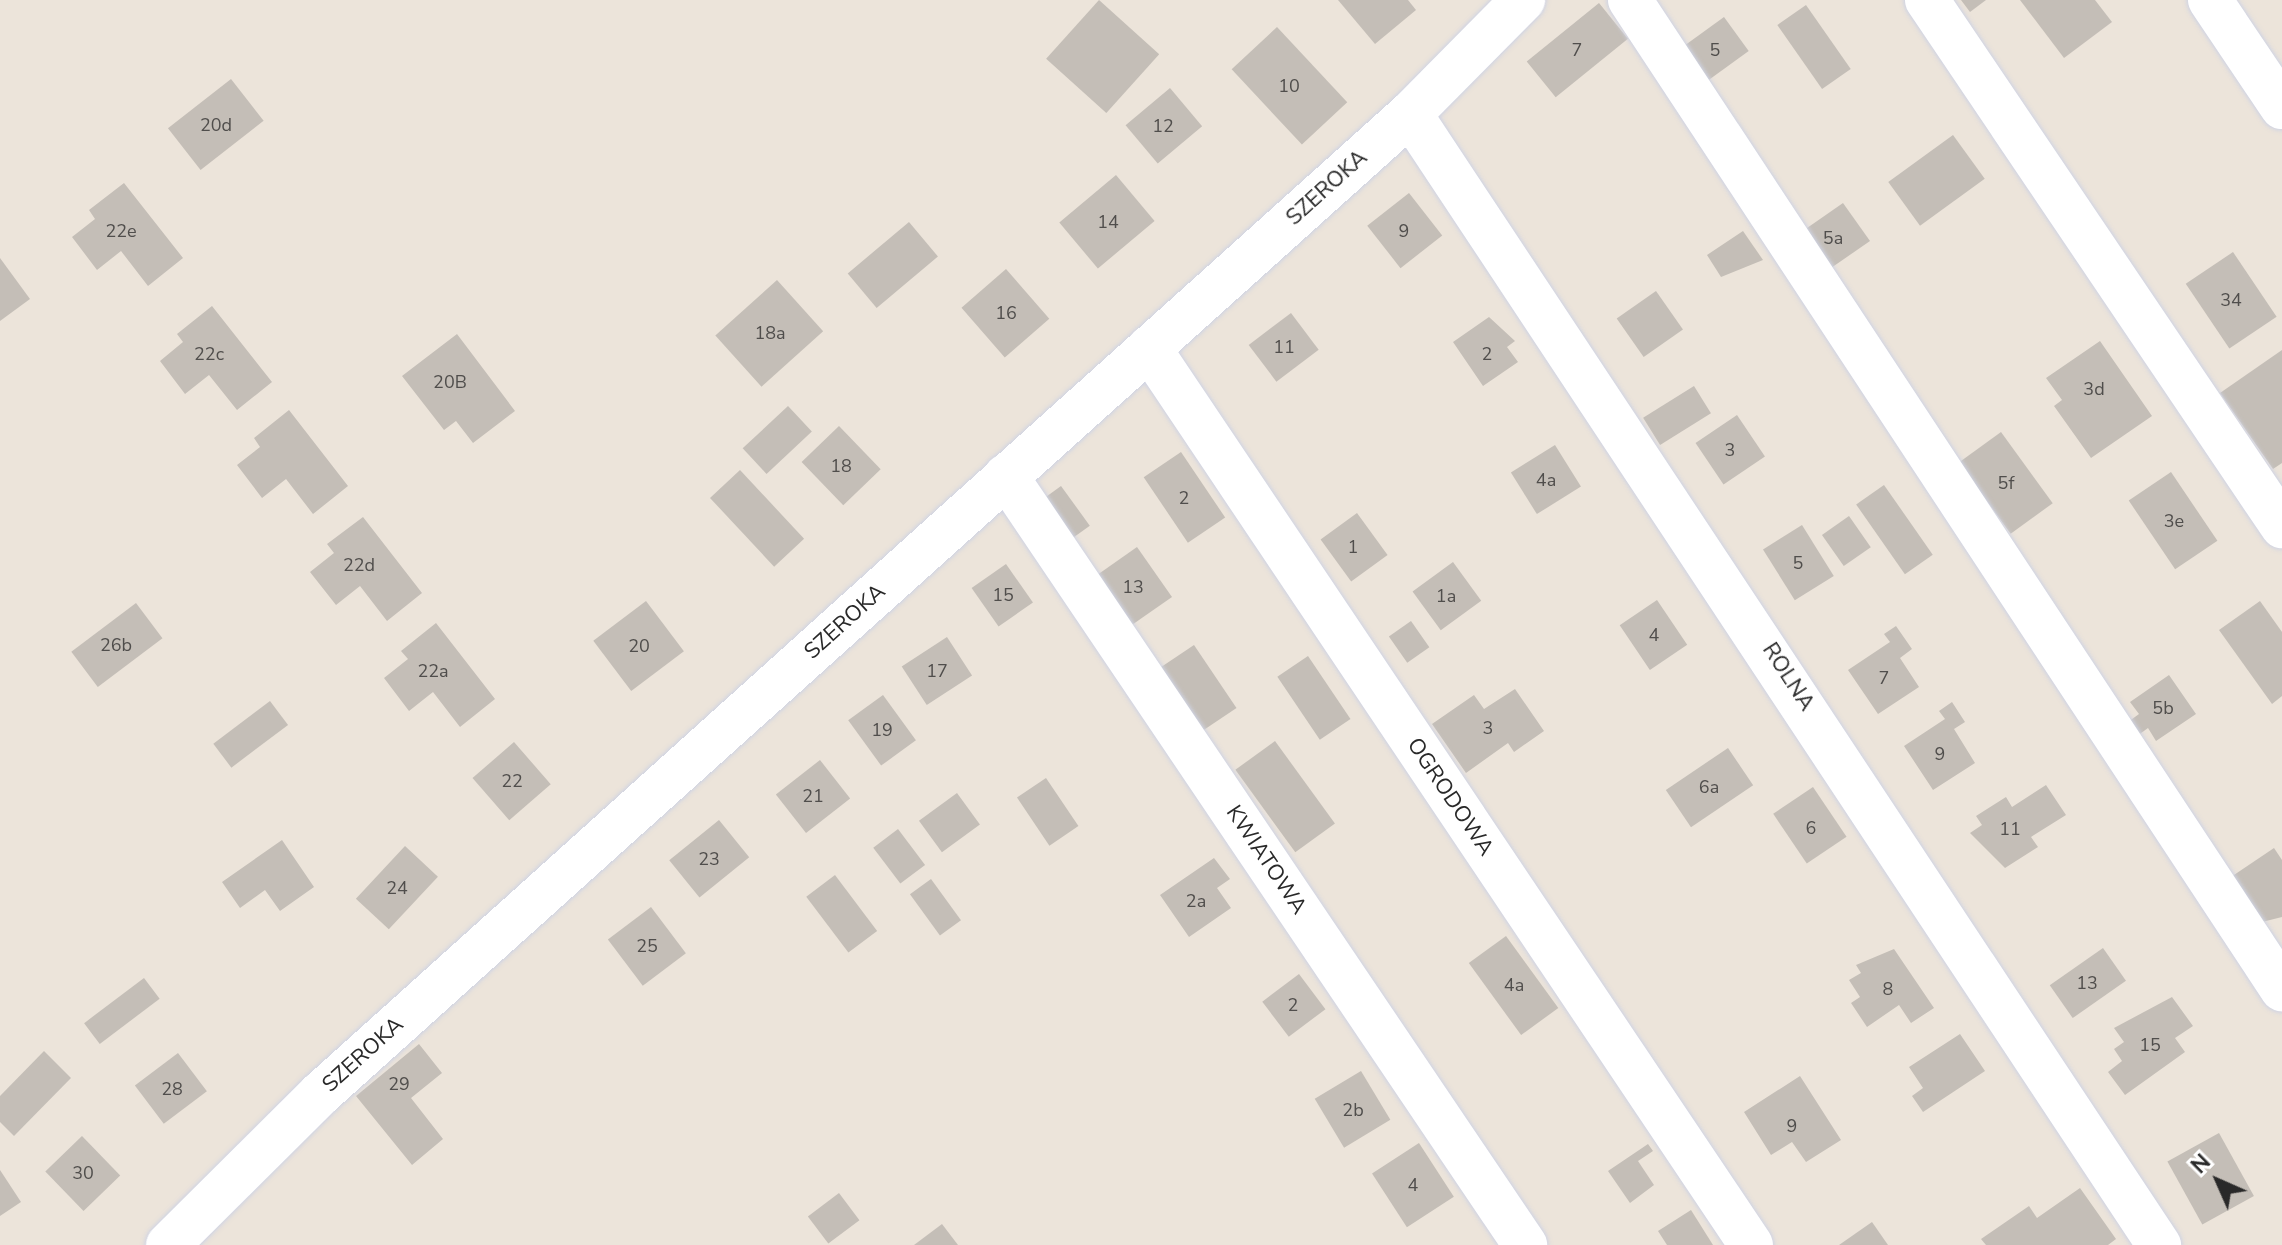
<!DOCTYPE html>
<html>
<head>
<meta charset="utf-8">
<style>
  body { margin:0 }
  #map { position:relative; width:2282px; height:1245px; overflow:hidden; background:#ece4da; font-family:"Nunito Sans",sans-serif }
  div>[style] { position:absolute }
  .building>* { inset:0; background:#c4beb7; transform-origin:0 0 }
  .roads { filter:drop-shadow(0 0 2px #cfd3e3) drop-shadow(0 0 2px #cfd3e3) }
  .minor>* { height:44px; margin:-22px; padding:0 22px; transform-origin:22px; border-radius:22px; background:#fff }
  span { translate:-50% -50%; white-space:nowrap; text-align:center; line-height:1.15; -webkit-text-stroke:6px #fff; paint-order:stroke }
  .number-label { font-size:18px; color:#504e4c }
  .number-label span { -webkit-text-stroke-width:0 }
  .street-label { font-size:22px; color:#292929 }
  .north { position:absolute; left:2178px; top:1141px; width:80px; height:80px; -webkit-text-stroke:6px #fff; paint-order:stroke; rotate:315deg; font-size:22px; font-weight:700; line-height:32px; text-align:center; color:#292929 }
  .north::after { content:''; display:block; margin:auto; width:28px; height:36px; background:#292929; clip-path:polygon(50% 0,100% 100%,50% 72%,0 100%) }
</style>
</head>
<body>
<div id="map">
  <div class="building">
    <i style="left:1099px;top:0;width:81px;height:79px;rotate:42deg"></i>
    <i style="clip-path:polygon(1338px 0,1408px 0,1416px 10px,1375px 44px)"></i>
    <i style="clip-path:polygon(1961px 0,1986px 0,1970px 12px)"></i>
    <i style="clip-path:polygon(2020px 0,2095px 0,2112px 22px,2064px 58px)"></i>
    <i style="left:1599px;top:3px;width:46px;height:93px;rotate:51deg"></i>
    <i style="left:1806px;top:5px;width:78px;height:35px;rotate:55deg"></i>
    <i style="left:1724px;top:17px;width:42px;height:52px;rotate:54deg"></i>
    <i style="left:1277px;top:27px;width:103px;height:62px;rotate:47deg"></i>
    <i style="left:231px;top:79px;width:53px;height:80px;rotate:52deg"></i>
    <i style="left:1170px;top:88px;width:50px;height:58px;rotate:50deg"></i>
    <i style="left:1953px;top:135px;width:54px;height:80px;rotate:54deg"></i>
    <i style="left:1116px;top:175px;width:60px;height:74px;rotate:50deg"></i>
    <i style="clip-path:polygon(124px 183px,183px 258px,148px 286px,121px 251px,97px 270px,72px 237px,95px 219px,89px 210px)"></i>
    <i style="left:1409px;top:193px;width:54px;height:53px;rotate:52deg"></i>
    <i style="clip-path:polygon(1843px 203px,1870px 241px,1831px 268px,1797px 235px)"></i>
    <i style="left:909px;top:222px;width:45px;height:80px;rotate:50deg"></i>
    <i style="clip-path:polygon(1743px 231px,1763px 260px,1721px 277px,1707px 255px)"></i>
    <i style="left:2233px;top:252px;width:78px;height:57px;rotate:56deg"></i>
    <i style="clip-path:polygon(0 258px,30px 299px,0 321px)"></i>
    <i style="left:1006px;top:269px;width:66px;height:59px;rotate:49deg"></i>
    <i style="left:777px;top:280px;width:69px;height:83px;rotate:48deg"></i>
    <i style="left:1656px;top:291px;width:47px;height:48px;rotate:55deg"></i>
    <i style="clip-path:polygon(212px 306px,272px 382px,237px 410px,209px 375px,185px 394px,160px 361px,183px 342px,177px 334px)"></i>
    <i style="left:1291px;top:313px;width:46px;height:53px;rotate:53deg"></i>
    <i style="clip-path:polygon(1489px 317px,1515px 341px,1507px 347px,1518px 362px,1483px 386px,1453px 342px)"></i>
    <i style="clip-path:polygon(457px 334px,515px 411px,473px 443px,456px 421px,444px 430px,402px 376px)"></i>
    <i style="clip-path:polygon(2100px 341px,2152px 416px,2091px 458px,2054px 406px,2062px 400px,2046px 378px)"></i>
    <i style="clip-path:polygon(2282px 350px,2282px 463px,2273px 469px,2220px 393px)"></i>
    <i style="left:1694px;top:386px;width:32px;height:60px;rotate:58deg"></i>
    <i style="left:788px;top:406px;width:35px;height:62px;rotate:47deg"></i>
    <i style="clip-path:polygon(289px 410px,348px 486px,313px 514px,286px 479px,262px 498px,237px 465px,260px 447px,254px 438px)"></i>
    <i style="left:1737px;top:415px;width:50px;height:50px;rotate:56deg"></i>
    <i style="left:839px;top:426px;width:60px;height:52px;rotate:46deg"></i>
    <i style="left:2001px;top:432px;width:88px;height:52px;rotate:54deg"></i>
    <i style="left:1555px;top:445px;width:49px;height:52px;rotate:58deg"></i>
    <i style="left:1181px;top:452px;width:79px;height:45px;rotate:56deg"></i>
    <i style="left:740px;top:470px;width:94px;height:41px;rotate:47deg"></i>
    <i style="left:2171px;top:472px;width:83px;height:51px;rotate:56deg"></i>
    <i style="left:1884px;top:485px;width:85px;height:34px;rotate:55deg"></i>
    <i style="left:1061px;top:486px;width:49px;height:25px;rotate:54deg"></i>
    <i style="left:1357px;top:513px;width:52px;height:45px;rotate:54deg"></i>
    <i style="left:1849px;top:516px;width:38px;height:33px;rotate:55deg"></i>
    <i style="clip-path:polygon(363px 517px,422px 593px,387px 621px,360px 586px,336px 605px,310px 572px,334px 553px,327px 544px)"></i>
    <i style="left:1802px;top:525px;width:60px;height:46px;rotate:58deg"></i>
    <i style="left:1137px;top:547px;width:61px;height:53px;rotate:55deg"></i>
    <i style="left:1453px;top:562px;width:48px;height:50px;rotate:54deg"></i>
    <i style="left:1006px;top:564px;width:47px;height:42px;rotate:55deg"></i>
    <i style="left:1657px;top:600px;width:54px;height:45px;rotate:56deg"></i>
    <i style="left:646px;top:601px;width:63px;height:66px;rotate:53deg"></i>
    <i style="clip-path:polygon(2260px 601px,2282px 632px,2282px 696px,2272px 704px,2219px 630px)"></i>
    <i style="left:136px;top:603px;width:44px;height:81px;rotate:53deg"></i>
    <i style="left:1411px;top:621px;width:32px;height:27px;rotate:55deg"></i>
    <i style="clip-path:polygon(436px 623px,495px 699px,460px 727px,433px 692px,409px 711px,384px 678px,408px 659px,401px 651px)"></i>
    <i style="clip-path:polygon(1896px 626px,1912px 649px,1900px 658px,1919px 687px,1878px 714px,1848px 670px,1890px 642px,1884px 634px)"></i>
    <i style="left:947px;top:637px;width:46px;height:54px;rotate:57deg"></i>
    <i style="left:1194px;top:645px;width:76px;height:40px;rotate:56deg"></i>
    <i style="left:1308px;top:656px;width:76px;height:37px;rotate:56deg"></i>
    <i style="clip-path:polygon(2169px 675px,2196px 714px,2156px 741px,2148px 728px,2137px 736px,2128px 722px,2139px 714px,2130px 702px)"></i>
    <i style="clip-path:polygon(1515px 689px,1544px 731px,1514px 752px,1508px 743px,1466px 773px,1432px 724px,1474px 695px,1484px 709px)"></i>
    <i style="left:883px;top:695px;width:56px;height:43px;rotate:54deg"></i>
    <i style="left:270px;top:701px;width:30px;height:71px;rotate:53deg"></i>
    <i style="clip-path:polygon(1952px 702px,1965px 722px,1954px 729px,1975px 763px,1933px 790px,1904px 746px,1945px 719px,1939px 711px)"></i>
    <i style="left:1275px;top:741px;width:102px;height:49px;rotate:54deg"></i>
    <i style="left:514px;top:742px;width:56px;height:55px;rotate:49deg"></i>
    <i style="left:1728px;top:748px;width:45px;height:75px;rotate:56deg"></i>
    <i style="left:820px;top:760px;width:49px;height:56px;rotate:52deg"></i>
    <i style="left:1046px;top:778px;width:58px;height:35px;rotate:56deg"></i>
    <i style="clip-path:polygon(2046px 785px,2066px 815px,2031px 837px,2038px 847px,2005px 868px,1970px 833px,1982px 825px,1976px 816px,2006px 797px,2012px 807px)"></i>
    <i style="left:1813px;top:787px;width:60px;height:48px;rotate:56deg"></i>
    <i style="left:957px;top:793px;width:39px;height:47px;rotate:54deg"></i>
    <i style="left:719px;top:820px;width:48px;height:64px;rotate:51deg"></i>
    <i style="left:898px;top:829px;width:45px;height:31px;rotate:53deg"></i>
    <i style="clip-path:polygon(282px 840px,314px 887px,280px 911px,265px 890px,240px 908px,222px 882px)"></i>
    <i style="left:405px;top:846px;width:45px;height:72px;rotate:43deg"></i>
    <i style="clip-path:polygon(2274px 848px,2282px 860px,2282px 917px,2262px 922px,2228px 879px)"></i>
    <i style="clip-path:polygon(1214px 858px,1230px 879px,1217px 888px,1231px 908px,1189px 937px,1160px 895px)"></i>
    <i style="left:835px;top:875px;width:70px;height:36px;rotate:53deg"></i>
    <i style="left:931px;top:879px;width:51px;height:26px;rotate:54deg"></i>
    <i style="left:651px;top:907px;width:58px;height:54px;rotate:53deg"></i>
    <i style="left:1506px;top:936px;width:89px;height:46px;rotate:54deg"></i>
    <i style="left:2103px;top:948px;width:40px;height:65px;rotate:55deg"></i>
    <i style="clip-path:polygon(1894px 949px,1934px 1008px,1911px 1023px,1899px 1005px,1867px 1027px,1851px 1003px,1860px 997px,1849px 980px,1861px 973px,1856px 965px)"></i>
    <i style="left:1299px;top:974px;width:44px;height:46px;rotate:53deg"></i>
    <i style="left:144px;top:978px;width:26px;height:75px;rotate:53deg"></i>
    <i style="clip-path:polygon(2172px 997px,2193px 1026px,2175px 1038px,2185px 1052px,2125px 1095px,2108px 1072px,2122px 1061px,2114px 1049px,2124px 1042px,2114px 1028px)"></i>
    <i style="clip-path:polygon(1960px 1034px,1985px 1071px,1923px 1112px,1912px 1096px,1923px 1088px,1909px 1067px)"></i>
    <i style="clip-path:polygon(419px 1044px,442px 1073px,411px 1098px,443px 1139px,412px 1165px,356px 1096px)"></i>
    <i style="clip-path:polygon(44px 1051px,71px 1078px,14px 1136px,0 1122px,0 1096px)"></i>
    <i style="left:178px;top:1053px;width:48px;height:54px;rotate:53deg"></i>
    <i style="left:1361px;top:1071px;width:57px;height:54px;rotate:59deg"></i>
    <i style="clip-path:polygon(1800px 1076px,1841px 1140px,1806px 1162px,1792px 1142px,1771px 1155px,1744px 1112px)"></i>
    <i style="left:2219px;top:1133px;width:72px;height:59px;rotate:61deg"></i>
    <i style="left:82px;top:1136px;width:55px;height:51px;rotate:46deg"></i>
    <i style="left:1419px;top:1143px;width:64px;height:56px;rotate:57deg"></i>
    <i style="clip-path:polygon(1648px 1144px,1653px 1151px,1638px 1161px,1654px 1185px,1630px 1203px,1608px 1171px)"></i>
    <i style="clip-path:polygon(0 1170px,21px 1202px,0 1216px)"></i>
    <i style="clip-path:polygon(2080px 1188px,2116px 1239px,2108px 1245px,1986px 1245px,1981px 1239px,2029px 1206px,2037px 1218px)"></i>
    <i style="left:839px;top:1193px;width:34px;height:39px;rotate:53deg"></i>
    <i style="clip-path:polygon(1691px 1210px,1713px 1245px,1667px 1245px,1658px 1231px)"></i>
    <i style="clip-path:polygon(1872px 1222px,1888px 1245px,1839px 1245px)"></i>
    <i style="clip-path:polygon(942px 1224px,958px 1245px,914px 1245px)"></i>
  </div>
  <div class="roads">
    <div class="minor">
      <i style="left:1630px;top:0;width:1185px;rotate:56.61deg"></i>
      <i style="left:1927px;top:0;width:635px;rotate:55.98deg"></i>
      <i style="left:2210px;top:0;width:129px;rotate:56.1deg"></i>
      <i style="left:1410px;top:114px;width:1357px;rotate:56.49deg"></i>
      <i style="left:1149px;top:348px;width:1080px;rotate:56.13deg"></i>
      <i style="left:1006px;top:476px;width:928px;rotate:55.98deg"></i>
      <i style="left:168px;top:1245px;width:214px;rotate:-44.8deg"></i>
      <i style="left:320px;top:1094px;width:1466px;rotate:-41.96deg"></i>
      <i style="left:1410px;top:114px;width:161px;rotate:-45.3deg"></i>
    </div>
  </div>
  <div class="number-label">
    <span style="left:1577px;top:50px">7</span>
    <span style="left:1715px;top:50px">5</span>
    <span style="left:1289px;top:86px">10</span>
    <span style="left:216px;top:125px">20d</span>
    <span style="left:1163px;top:126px">12</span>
    <span style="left:1108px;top:222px">14</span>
    <span style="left:121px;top:231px">22e</span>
    <span style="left:1404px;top:231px">9</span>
    <span style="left:1833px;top:238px">5a</span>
    <span style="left:2231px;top:300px">34</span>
    <span style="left:1006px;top:313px">16</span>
    <span style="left:770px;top:333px">18a</span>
    <span style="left:1284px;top:347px">11</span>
    <span style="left:209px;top:354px">22c</span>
    <span style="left:1487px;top:354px">2</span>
    <span style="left:450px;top:382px">20B</span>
    <span style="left:2094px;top:389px">3d</span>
    <span style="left:1730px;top:450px">3</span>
    <span style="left:841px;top:466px">18</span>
    <span style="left:1546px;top:480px">4a</span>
    <span style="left:2006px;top:483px">5f</span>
    <span style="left:1184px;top:498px">2</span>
    <span style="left:2174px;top:521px">3e</span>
    <span style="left:1353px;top:547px">1</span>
    <span style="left:1798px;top:563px">5</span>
    <span style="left:359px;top:565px">22d</span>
    <span style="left:1133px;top:587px">13</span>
    <span style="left:1003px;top:595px">15</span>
    <span style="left:1446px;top:596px">1a</span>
    <span style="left:1654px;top:635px">4</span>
    <span style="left:116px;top:645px">26b</span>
    <span style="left:639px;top:646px">20</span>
    <span style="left:433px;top:671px">22a</span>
    <span style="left:937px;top:671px">17</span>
    <span style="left:1884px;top:678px">7</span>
    <span style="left:2163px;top:708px">5b</span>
    <span style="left:1488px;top:728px">3</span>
    <span style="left:882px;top:730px">19</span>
    <span style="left:1940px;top:754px">9</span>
    <span style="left:512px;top:781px">22</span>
    <span style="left:1709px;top:787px">6a</span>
    <span style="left:813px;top:796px">21</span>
    <span style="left:1811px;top:828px">6</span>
    <span style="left:2010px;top:829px">11</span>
    <span style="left:709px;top:859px">23</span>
    <span style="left:397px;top:888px">24</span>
    <span style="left:1196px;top:901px">2a</span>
    <span style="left:647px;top:946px">25</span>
    <span style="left:2087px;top:983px">13</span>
    <span style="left:1514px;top:985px">4a</span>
    <span style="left:1888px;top:989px">8</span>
    <span style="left:1293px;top:1005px">2</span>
    <span style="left:2150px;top:1045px">15</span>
    <span style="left:399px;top:1084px">29</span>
    <span style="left:172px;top:1089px">28</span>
    <span style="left:1353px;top:1110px">2b</span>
    <span style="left:1792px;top:1126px">9</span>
    <span style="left:83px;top:1173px">30</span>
    <span style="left:1413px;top:1185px">4</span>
  </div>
  <div class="street-label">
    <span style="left:1327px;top:188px;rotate:-42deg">SZEROKA</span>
    <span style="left:845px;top:622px;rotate:-42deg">SZEROKA</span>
    <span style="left:1788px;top:677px;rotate:57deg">ROLNA</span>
    <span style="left:1450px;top:797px;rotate:56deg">OGRODOWA</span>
    <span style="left:1266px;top:860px;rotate:56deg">KWIATOWA</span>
    <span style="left:363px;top:1055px;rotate:-42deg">SZEROKA</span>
  </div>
  <div class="north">N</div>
</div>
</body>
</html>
